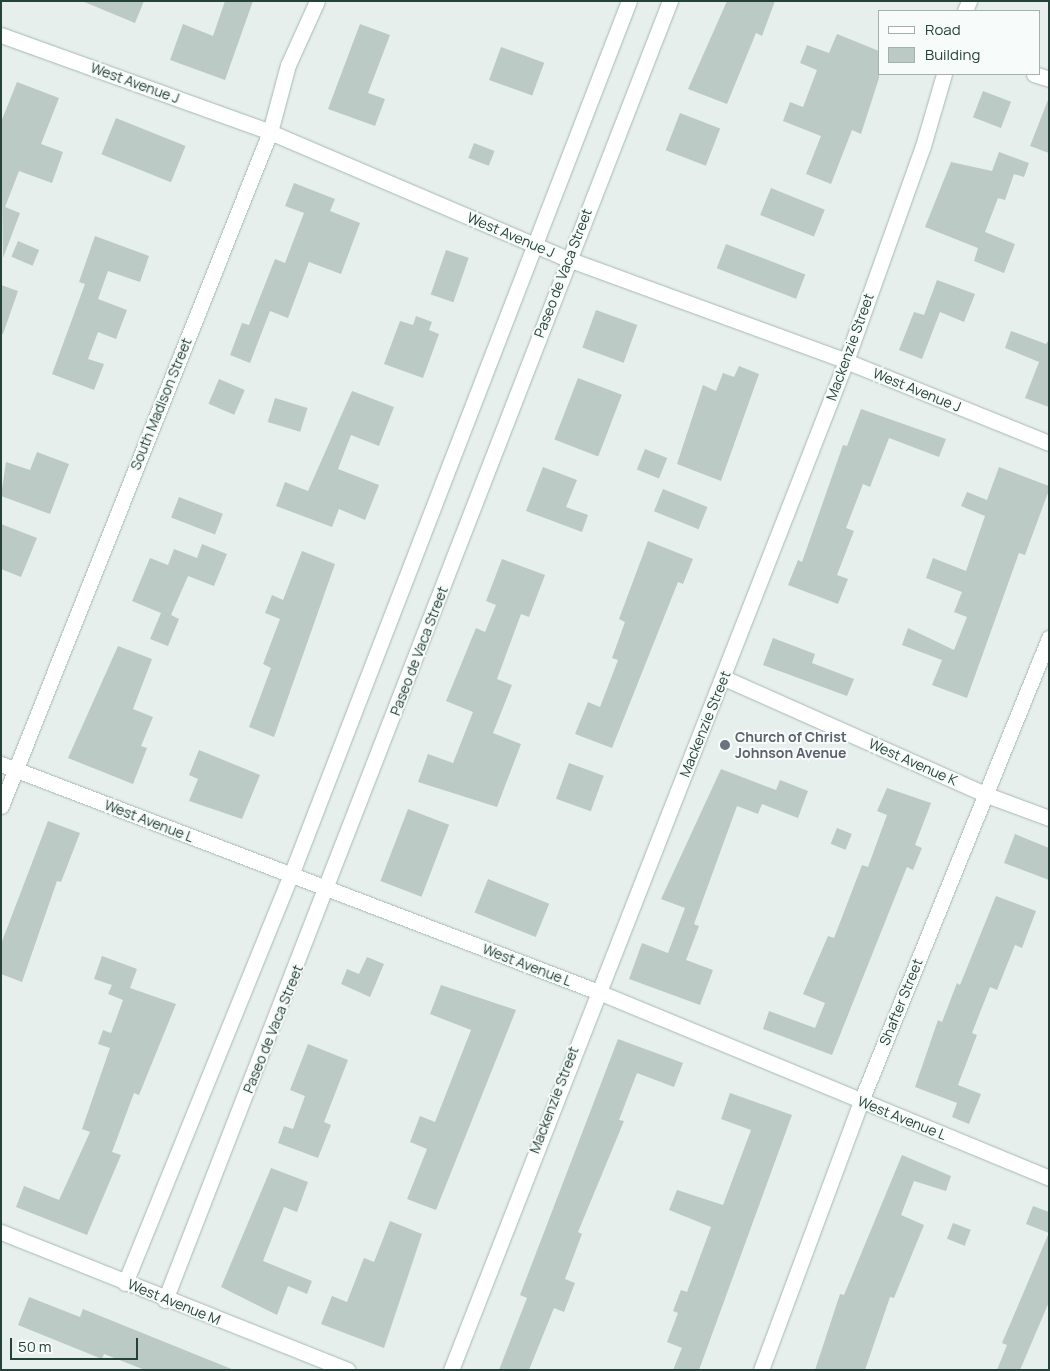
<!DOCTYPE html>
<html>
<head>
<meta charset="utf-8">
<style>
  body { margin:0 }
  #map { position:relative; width:1050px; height:1371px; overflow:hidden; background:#e6efeb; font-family:Manrope,sans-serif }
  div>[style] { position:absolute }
  .building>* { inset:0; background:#bbcac4; transform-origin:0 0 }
  .roads { filter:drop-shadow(0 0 1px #a8b8b2) drop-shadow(0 0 1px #a8b8b2) }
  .street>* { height:15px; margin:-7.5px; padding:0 7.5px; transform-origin:7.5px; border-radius:7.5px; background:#fff }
  .dots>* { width:14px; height:14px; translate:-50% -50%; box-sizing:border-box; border:2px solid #f7fbf9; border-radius:50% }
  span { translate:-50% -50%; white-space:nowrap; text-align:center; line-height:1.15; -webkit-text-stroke:4px #f7fbf9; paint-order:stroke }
  .street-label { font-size:14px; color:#24423a }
  .worship-label { font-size:14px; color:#5b616d; font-weight:700 }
  .left { translate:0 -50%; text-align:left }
  .frame { position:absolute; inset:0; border:2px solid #24423a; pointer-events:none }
  .legend { position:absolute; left:878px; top:10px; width:162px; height:65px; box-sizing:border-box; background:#f7fbf9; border:1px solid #a3b1ad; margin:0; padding:6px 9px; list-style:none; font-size:15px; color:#24423a }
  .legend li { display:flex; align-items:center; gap:10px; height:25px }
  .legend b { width:25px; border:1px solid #a3b1ad }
  .scale { position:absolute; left:10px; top:1338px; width:128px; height:22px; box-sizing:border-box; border:2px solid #24423a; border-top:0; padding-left:6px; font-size:15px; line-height:18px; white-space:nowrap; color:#24423a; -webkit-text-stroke:4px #f7fbf9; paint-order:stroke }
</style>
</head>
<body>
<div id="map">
  <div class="building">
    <i style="clip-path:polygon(82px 1px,144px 1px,135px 23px)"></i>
    <i style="clip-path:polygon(225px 1px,253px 1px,225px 80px,170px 60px,183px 24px,213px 36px)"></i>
    <i style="clip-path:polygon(727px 1px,775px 1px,762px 36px,756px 33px,727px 104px,688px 89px)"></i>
    <i style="clip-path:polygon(360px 24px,390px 35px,368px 93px,385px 99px,375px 126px,328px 109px)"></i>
    <i style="clip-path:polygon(837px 34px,879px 51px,879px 78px,861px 134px,852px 130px,831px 184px,806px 174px,821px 136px,783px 121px,790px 102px,803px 107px,817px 70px,800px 63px,807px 45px,829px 53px)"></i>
    <i style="left:501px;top:47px;width:46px;height:35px;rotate:20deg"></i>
    <i style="clip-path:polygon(17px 82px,59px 98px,41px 144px,63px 152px,52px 183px,19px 171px,5px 207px,20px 213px,3px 258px,1px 122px)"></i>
    <i style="left:983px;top:91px;width:30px;height:28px;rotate:21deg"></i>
    <i style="clip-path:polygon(1048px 100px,1049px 100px,1049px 153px,1030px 146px)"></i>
    <i style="left:680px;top:113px;width:43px;height:40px;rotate:21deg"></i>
    <i style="left:116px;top:118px;width:75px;height:39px;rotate:22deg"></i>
    <i style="left:474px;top:143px;width:22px;height:16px;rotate:21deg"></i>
    <i style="clip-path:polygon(999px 152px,1029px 163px,1024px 177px,1014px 174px,1005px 200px,998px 198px,985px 232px,1015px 244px,1004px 273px,974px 261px,978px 248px,925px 227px,951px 162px,992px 171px)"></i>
    <i style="clip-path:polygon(294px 183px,335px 199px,330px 211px,360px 223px,341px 274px,309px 262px,288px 318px,270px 311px,250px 363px,230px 355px,242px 323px,249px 325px,275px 259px,285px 263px,304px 213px,285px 206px)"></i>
    <i style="left:771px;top:188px;width:58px;height:29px;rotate:22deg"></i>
    <i style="clip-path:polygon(95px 236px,149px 256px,140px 282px,108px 271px,98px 299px,127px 310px,116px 339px,98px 332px,88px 359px,104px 364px,94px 390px,52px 374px,85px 284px,79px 282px)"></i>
    <i style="left:18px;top:241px;width:23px;height:17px;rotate:23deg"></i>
    <i style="left:726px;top:244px;width:85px;height:26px;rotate:21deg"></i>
    <i style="left:446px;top:250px;width:24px;height:47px;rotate:19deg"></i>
    <i style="clip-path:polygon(937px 280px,975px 294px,964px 322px,940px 312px,922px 359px,899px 350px,914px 312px,924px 315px)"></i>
    <i style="clip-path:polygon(1px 285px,18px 291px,3px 334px,1px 334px)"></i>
    <i style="left:596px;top:310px;width:44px;height:40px;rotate:20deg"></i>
    <i style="clip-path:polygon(416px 316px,432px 322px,429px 330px,439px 334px,423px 378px,384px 364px,400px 321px,413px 325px)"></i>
    <i style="clip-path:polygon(1011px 331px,1046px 344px,1049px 340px,1049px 407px,1025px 398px,1039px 362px,1005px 348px)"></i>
    <i style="clip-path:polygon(739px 366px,759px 374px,721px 481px,677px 464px,703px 385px,716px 391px,723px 373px,734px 377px)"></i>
    <i style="left:578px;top:378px;width:47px;height:66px;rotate:21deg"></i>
    <i style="left:219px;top:379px;width:28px;height:27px;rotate:23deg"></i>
    <i style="clip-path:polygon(352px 391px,394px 407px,379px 446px,351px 435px,338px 469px,379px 485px,365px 520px,339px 509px,332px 527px,276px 506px,285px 482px,308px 491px)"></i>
    <i style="left:275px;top:398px;width:34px;height:25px;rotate:17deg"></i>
    <i style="clip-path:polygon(861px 409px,946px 439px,939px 457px,889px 438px,870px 487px,863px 484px,846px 528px,854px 531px,837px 575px,848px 579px,838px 604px,788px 585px,798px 560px,802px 562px,843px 445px,847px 446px)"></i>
    <i style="left:645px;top:449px;width:24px;height:22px;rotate:22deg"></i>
    <i style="clip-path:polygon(37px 452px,69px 464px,50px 514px,1px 496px,6px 462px,30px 470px)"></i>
    <i style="clip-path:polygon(543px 467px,577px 480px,566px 507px,588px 515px,582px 532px,526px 511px)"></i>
    <i style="clip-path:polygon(999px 467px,1049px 486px,1049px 490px,1025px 555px,1019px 553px,967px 698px,932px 685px,942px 660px,902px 645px,908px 628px,954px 650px,967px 617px,954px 612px,962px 592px,926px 578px,933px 558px,966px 571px,985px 516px,961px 506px,967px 492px,987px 500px)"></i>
    <i style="left:663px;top:489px;width:48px;height:24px;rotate:22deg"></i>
    <i style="left:179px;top:497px;width:47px;height:22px;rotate:21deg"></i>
    <i style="clip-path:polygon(1px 524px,37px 538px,21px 577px,1px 569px)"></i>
    <i style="clip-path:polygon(648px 541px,693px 559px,683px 584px,678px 582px,612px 748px,575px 734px,588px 702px,600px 707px,618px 660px,612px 658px,625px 622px,619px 619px)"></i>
    <i style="clip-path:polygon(202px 544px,227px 554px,214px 586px,188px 576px,171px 615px,179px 619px,168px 646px,150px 639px,161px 613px,132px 601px,150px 558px,168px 565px,174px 549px,197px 558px)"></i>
    <i style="clip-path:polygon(302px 551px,335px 564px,274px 737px,249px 727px,271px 668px,263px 664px,280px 619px,265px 613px,272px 595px,283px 600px)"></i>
    <i style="clip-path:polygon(502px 559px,545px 575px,529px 617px,521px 614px,497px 679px,512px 685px,493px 733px,521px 744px,497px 807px,418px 782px,428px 754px,453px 763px,473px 712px,446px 701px,476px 628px,485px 632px,496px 605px,486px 601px)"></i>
    <i style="clip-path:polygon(773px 638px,815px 654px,812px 663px,854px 679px,847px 696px,763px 665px)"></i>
    <i style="clip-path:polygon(118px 646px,152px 659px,133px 709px,153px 717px,141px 746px,147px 748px,133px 784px,68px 758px)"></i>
    <i style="clip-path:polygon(199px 750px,260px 775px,242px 819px,189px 801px,198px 779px,189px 775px)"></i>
    <i style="left:569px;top:763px;width:37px;height:38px;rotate:20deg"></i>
    <i style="clip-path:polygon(721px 769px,776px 790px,780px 780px,808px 791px,798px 818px,762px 804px,758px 814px,737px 806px,694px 924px,699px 926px,686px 960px,713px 970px,700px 1005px,629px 979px,642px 943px,668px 953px,685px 908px,661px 899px)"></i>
    <i style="clip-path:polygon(887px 788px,931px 803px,915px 845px,922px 848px,913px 870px,907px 867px,832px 1055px,763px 1029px,769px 1011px,815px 1028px,825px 1003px,803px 994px,828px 936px,834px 938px,862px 865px,868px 867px,887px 815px,877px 811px)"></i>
    <i style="left:408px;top:809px;width:44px;height:77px;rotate:21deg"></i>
    <i style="clip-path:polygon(48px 821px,80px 833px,61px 882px,57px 881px,22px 982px,1px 974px,1px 944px)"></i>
    <i style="left:837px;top:828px;width:16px;height:17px;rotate:22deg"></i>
    <i style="clip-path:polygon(1015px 834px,1049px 848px,1049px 880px,1004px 863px)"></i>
    <i style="left:488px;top:879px;width:66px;height:36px;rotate:22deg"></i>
    <i style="clip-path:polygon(996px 896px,1036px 911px,1022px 948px,1015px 945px,997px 990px,990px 987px,972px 1033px,977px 1035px,958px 1085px,981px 1094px,969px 1124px,952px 1117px,957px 1103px,915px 1087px,938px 1020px,942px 1022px,957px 983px,960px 985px)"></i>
    <i style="clip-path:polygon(102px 956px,137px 969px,130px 988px,176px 1004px,139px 1095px,134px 1093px,112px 1152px,121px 1155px,87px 1235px,16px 1207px,24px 1186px,59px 1200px,90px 1132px,82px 1129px,110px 1048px,98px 1044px,103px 1030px,111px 1033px,123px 1000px,108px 994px,112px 985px,94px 979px)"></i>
    <i style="clip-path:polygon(367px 957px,384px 964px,370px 997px,341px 984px,347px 969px,359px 974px)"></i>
    <i style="clip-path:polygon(441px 985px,516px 1010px,436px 1210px,407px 1199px,427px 1149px,410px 1142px,420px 1116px,435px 1122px,471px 1030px,430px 1014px)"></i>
    <i style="clip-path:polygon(618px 1039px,683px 1063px,674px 1087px,637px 1073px,619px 1120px,624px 1121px,578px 1232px,582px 1234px,565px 1279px,575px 1283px,564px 1312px,554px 1308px,529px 1370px,499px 1370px,527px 1298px,520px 1295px)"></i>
    <i style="clip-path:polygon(308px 1044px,348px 1060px,324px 1122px,331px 1125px,318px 1158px,278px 1143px,284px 1126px,293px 1129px,305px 1096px,290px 1090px)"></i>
    <i style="clip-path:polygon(730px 1093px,792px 1115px,699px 1370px,673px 1370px,682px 1348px,667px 1342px,678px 1313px,673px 1311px,681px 1290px,687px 1292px,711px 1227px,669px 1210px,677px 1190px,723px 1205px,751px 1130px,721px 1119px)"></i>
    <i style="clip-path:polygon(902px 1155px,951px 1176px,946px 1191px,914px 1181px,901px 1215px,924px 1225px,894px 1298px,890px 1297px,865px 1370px,815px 1370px,840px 1294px,844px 1295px)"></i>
    <i style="clip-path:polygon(271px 1168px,308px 1182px,297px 1212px,284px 1207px,263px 1261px,312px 1281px,307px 1294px,288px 1286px,277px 1315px,221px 1287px)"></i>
    <i style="clip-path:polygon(1033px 1206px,1049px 1212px,1049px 1233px,1026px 1224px)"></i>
    <i style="clip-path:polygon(390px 1221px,422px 1234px,384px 1348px,321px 1324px,332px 1296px,347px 1302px,364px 1258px,374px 1262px)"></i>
    <i style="left:953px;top:1223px;width:19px;height:17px;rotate:21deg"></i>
    <i style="clip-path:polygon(1048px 1235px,1049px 1302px,1020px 1370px,997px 1370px,1007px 1345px,1002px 1343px)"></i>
    <i style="clip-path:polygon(29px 1297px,80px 1317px,83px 1309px,234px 1370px,145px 1370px,104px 1354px,102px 1359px,18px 1325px)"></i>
  </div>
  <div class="roads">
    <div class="street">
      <i style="left:965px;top:11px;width:11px;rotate:-68deg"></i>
      <i style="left:1px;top:35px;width:286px;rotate:19.8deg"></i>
      <i style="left:270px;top:132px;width:324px;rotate:23.1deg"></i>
      <i style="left:568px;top:259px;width:296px;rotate:20.1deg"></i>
      <i style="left:846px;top:361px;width:219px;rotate:22deg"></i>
      <i style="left:1034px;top:74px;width:16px;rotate:18deg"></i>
      <i style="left:724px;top:678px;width:285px;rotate:24deg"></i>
      <i style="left:984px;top:794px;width:69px;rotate:20.3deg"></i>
      <i style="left:1px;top:764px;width:637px;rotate:20.88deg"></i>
      <i style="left:596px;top:991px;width:490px;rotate:22.4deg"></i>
      <i style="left:1px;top:806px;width:726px;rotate:-68.24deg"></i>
      <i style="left:270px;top:132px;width:69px;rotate:-75deg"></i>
      <i style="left:288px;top:65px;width:70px;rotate:-65.6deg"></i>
      <i style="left:1px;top:1232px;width:373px;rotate:21.7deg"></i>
      <i style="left:125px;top:1283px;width:440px;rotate:-67.9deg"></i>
      <i style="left:291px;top:875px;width:937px;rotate:-68.86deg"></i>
      <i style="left:165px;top:1300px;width:1394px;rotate:-68.76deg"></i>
      <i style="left:451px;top:1370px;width:1084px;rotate:-68.62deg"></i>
      <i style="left:846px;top:361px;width:228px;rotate:-70.3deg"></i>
      <i style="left:923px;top:146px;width:75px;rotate:-73.7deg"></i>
      <i style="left:761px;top:1370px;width:287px;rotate:-69.6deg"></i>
      <i style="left:861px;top:1101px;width:500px;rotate:-67.9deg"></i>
    </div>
  </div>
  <div class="dots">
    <i style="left:725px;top:745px;background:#6b7280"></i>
  </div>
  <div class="street-label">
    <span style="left:135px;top:83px;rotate:20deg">West Avenue J</span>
    <span style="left:511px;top:235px;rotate:23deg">West Avenue J</span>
    <span style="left:563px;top:273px;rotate:-69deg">Paseo de Vaca Street</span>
    <span style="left:850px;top:347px;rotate:-70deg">Mackenzie Street</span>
    <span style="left:917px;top:390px;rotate:22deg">West Avenue J</span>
    <span style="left:161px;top:404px;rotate:-68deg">South Madison Street</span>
    <span style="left:419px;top:651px;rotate:-69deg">Paseo de Vaca Street</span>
    <span style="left:705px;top:724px;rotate:-68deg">Mackenzie Street</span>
    <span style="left:913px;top:762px;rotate:24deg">West Avenue K</span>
    <span style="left:149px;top:821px;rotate:21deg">West Avenue L</span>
    <span style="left:527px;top:965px;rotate:21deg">West Avenue L</span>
    <span style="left:901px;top:1002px;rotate:-68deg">Shafter Street</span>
    <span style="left:273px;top:1029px;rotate:-68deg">Paseo de Vaca Street</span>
    <span style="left:554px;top:1100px;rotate:-69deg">Mackenzie Street</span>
    <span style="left:902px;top:1118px;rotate:22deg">West Avenue L</span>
    <span style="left:174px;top:1302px;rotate:22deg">West Avenue M</span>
  </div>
  <div class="worship-label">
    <span class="left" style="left:735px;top:745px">Church of Christ<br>Johnson Avenue</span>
  </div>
  <div class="frame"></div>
  <ul class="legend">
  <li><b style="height:6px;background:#fff"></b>Road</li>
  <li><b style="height:14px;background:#bbcac4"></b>Building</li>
  </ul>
  <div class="scale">50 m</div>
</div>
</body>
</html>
